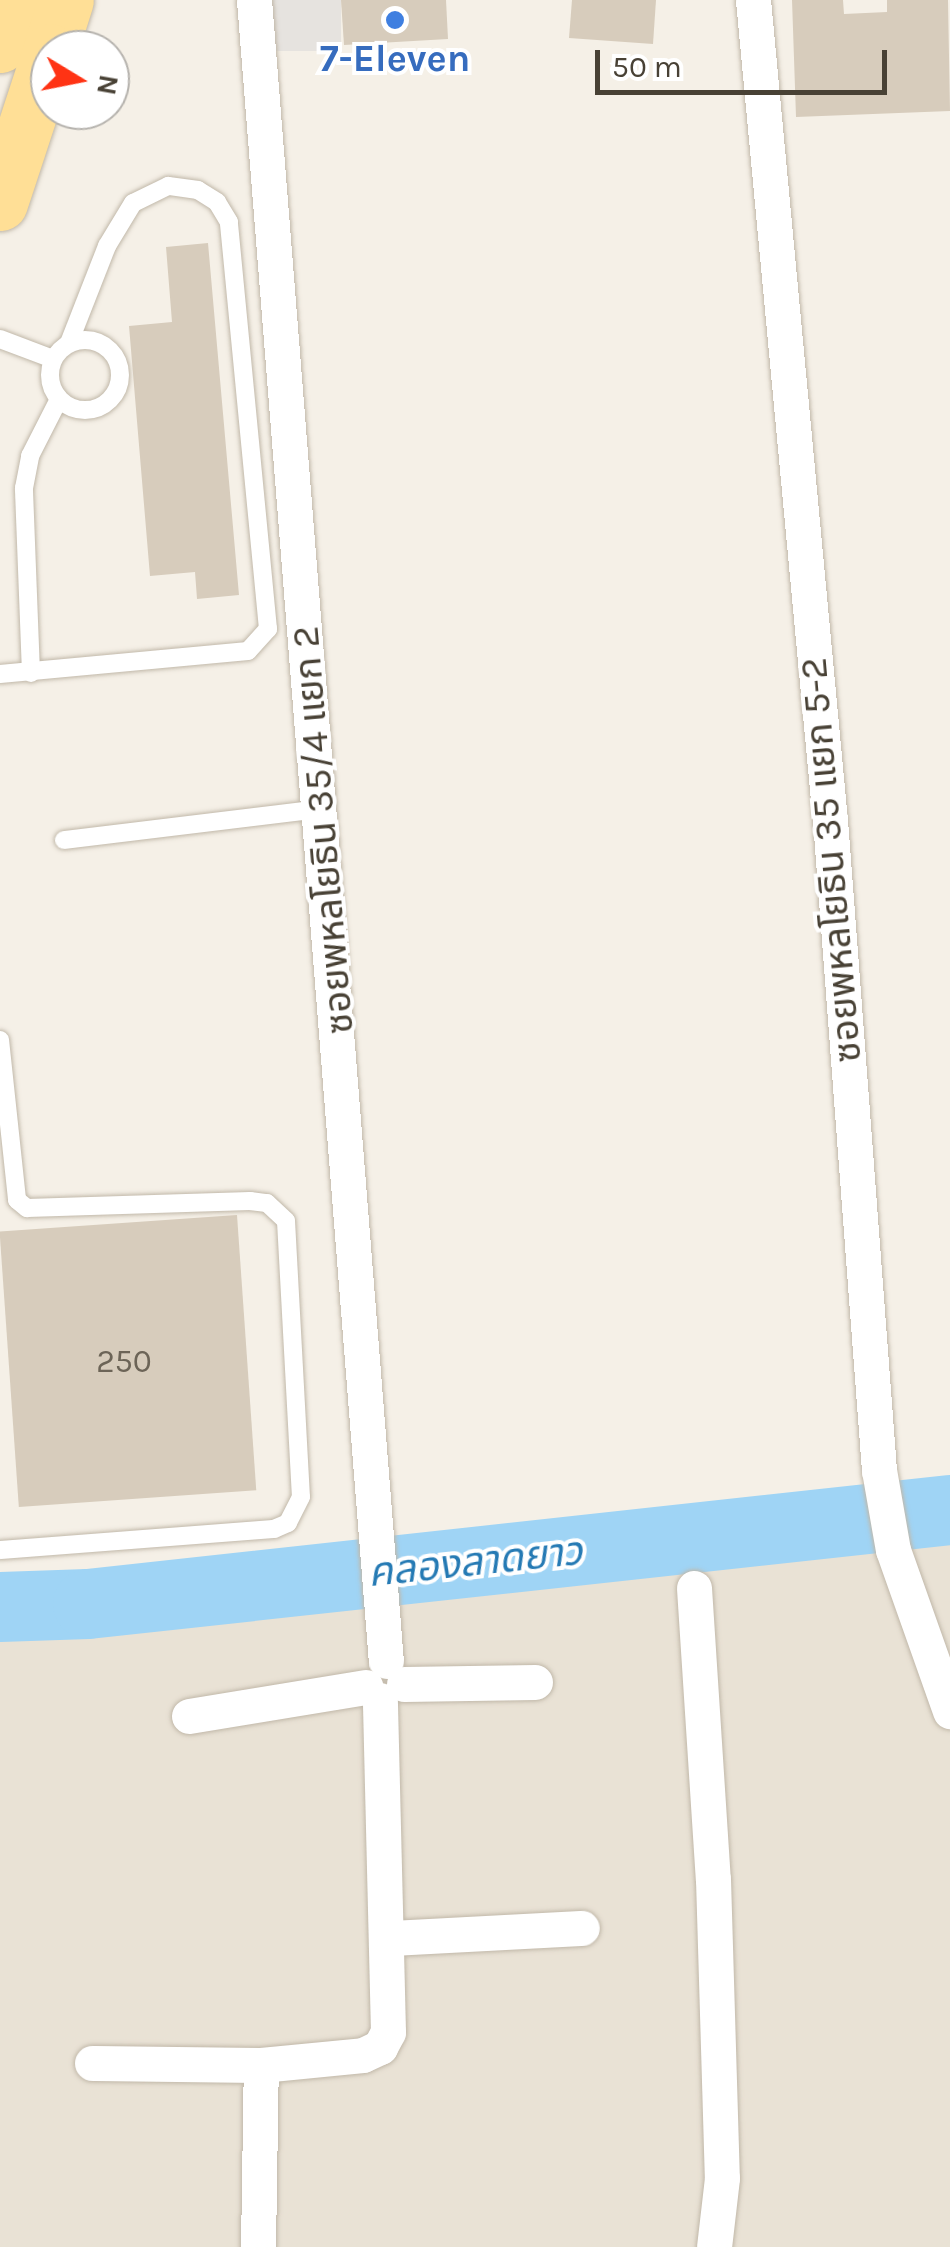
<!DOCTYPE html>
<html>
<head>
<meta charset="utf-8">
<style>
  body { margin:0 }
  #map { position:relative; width:950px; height:2247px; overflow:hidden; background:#f5f0e7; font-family:Karla,"Noto Sans Thai",sans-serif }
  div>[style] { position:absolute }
  .residential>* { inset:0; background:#e9e2d5 }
  .parking>* { inset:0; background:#e6e3df; transform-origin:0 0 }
  .river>* { height:70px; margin:-35px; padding:0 35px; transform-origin:35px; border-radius:35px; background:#9fd4f5 }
  .building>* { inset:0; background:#d7ccbc; transform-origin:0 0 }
  .roads { filter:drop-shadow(0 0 2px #c1b8a9) drop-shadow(0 0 2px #c1b8a9) }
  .service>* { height:18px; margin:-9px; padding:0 9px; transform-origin:9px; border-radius:9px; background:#fff }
  .service>.ring { margin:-9px; padding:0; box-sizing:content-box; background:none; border:18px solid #fff; border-radius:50% }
  .minor>* { height:35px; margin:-17.5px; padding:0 17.5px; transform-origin:17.5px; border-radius:17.5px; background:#fff }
  .primary>* { height:55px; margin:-27.5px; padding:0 27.5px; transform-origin:27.5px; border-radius:27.5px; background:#ffdf96 }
  .dots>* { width:28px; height:28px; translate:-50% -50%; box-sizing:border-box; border:5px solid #fff; border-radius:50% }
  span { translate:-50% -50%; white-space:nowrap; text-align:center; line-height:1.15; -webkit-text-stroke:8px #fff; paint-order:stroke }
  .number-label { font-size:32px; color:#6c6457 }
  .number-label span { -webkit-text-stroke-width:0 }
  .shop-label { font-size:38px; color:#366cbe; font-weight:700 }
  .street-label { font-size:38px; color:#484135 }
  .water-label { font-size:40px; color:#257ab4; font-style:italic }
  .north { position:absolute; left:30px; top:30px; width:100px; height:100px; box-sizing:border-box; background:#fff; border:2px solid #b6b3ae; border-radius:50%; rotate:100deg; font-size:28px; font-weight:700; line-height:40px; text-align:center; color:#484135 }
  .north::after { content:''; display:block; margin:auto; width:35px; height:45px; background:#ff3314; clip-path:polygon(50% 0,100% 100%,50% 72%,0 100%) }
  .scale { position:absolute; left:595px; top:50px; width:292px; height:45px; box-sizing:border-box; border:5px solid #484135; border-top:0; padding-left:12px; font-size:30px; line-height:35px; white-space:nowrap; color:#484135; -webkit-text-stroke:8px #fff; paint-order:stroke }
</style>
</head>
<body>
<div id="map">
  <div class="residential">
    <i style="clip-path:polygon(950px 1536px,950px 2247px,0 2247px,0 1628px,129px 1624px)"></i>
  </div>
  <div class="parking">
    <i style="left:254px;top:0;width:87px;height:51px"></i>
  </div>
  <div class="river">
    <i style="left:0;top:1607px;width:88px;rotate:-2deg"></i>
    <i style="left:88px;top:1604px;width:867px;rotate:-6.22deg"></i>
  </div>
  <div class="building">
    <i style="clip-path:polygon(341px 0,446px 0,448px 39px,344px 45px)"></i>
    <i style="clip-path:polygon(572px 0,656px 0,653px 44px,569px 38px)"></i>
    <i style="clip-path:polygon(792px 0,843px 0,844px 14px,887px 12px,887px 0,948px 0,950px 111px,796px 117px)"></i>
    <i style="clip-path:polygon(208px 243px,239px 595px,197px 599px,195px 572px,150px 576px,129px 326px,172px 322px,166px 247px)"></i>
    <i style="left:237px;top:1215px;width:276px;height:238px;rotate:86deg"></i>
  </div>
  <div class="roads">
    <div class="service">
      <i style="left:0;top:339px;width:57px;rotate:20.7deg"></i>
      <i class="ring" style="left:50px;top:340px;width:52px;height:52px"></i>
      <i style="left:31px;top:673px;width:185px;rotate:-92.2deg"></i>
      <i style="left:24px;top:488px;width:33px;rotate:-79deg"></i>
      <i style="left:30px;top:456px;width:64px;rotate:-63deg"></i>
      <i style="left:0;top:674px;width:249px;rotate:-5.3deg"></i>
      <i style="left:248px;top:651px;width:30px;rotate:-48deg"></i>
      <i style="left:268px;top:629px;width:409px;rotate:-95.5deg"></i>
      <i style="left:229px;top:222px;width:23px;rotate:-121deg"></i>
      <i style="left:217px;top:202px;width:22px;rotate:-148deg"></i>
      <i style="left:198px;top:190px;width:30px;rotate:-172deg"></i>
      <i style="left:168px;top:186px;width:39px;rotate:154deg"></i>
      <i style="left:133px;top:203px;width:50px;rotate:121.2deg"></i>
      <i style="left:107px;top:246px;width:104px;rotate:111.4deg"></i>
      <i style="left:64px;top:840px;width:260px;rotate:-6.9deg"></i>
      <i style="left:0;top:1040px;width:161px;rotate:83.9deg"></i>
      <i style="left:17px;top:1200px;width:13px;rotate:39deg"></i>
      <i style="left:27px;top:1208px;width:223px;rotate:-1.8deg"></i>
      <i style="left:250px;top:1201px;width:17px;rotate:7deg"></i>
      <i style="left:267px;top:1203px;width:26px;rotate:43deg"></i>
      <i style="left:286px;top:1221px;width:276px;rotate:86.9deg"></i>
      <i style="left:301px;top:1497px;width:29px;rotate:117deg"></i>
      <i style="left:288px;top:1523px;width:15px;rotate:157deg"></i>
      <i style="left:274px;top:1529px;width:275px;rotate:175.6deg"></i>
    </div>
    <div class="minor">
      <i style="left:254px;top:0;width:1666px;rotate:85.46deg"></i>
      <i style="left:753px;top:0;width:824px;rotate:84.64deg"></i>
      <i style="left:830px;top:820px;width:652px;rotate:85.69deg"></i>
      <i style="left:879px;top:1470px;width:81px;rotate:80.1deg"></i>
      <i style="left:893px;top:1550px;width:171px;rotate:70.5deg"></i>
      <i style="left:694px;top:1588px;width:292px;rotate:86.3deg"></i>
      <i style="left:713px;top:1879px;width:299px;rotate:88.3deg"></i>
      <i style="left:722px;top:2178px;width:69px;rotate:96.6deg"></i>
      <i style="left:404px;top:1684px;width:131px;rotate:-0.9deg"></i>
      <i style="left:189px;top:1716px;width:179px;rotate:-9.3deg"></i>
      <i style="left:390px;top:1938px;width:192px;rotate:-3deg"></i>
      <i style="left:92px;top:2063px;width:169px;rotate:0.7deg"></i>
      <i style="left:258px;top:2247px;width:182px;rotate:-89.1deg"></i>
      <i style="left:261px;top:2065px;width:102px;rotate:-5.6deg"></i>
      <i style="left:363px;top:2055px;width:19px;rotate:-25deg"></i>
      <i style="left:380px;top:2047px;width:17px;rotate:-62deg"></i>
      <i style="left:388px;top:2032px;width:332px;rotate:-91.4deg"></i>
    </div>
    <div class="primary">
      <i style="left:0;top:45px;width:47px;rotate:-72.7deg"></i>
      <i style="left:50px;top:50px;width:52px;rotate:-72.3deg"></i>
      <i style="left:0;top:203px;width:160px;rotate:-71.8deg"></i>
    </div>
  </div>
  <div class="dots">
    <i style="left:395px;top:20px;background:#3f7fe0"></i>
  </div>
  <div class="number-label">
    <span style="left:124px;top:1362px">250</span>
  </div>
  <div class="shop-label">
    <span style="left:395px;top:59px">7-Eleven</span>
  </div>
  <div class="street-label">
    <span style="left:323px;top:830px;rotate:-95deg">ซอยพหลโยธิน 35/4 แยก 2</span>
    <span style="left:831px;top:860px;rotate:-95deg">ซอยพหลโยธิน 35 แยก 5-2</span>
  </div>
  <div class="water-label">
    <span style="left:475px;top:1562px;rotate:-6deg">คลองลาดยาว</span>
  </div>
  <div class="north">N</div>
  <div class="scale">50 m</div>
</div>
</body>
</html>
